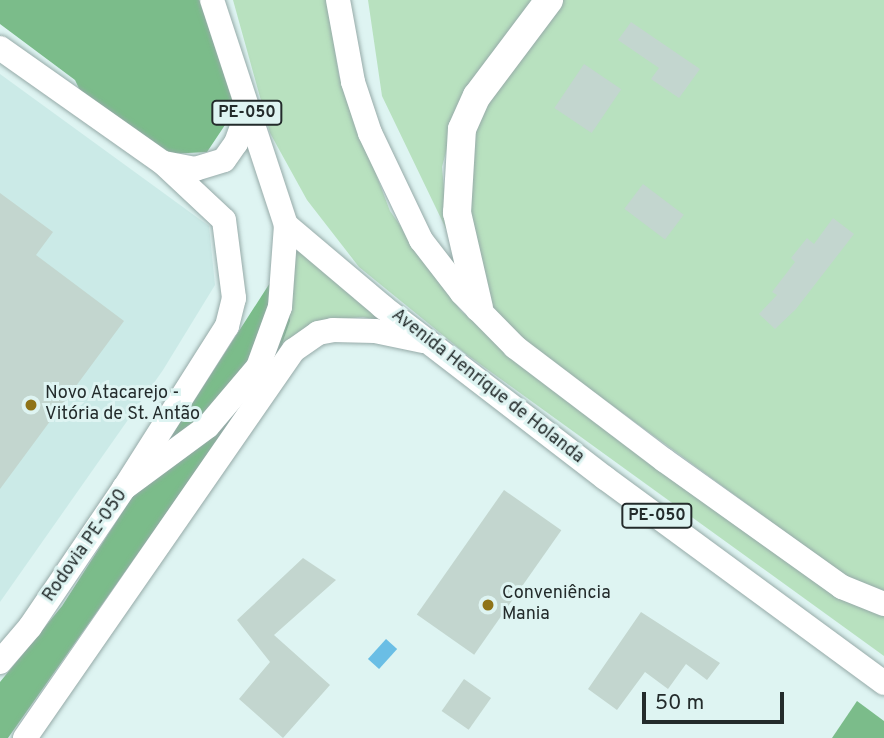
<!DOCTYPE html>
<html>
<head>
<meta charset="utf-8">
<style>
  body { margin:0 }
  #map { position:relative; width:884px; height:738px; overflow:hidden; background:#def4f2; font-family:Overpass,sans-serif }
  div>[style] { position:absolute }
  .built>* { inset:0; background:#cbeae7 }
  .green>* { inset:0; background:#b8e1bf }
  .forest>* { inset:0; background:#7bbc8a }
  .water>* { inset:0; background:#6abee5; transform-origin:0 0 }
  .building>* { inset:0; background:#c3d6cf; transform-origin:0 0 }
  .roads { filter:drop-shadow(0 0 2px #96aaa8) drop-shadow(0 0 2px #96aaa8) }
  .primary>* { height:24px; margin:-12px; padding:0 12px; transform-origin:12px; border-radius:12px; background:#fff }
  .highway>* { height:28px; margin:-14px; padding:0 14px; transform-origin:14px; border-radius:14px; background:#fff }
  .dots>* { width:19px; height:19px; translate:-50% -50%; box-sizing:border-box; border:4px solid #def4f2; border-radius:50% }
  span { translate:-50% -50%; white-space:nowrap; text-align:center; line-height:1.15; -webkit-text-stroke:6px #def4f2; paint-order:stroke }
  .shield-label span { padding:2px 5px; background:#def4f2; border:2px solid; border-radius:5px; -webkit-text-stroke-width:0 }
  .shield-label { font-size:16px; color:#232b2b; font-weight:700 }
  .street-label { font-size:18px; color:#232b2b }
  .poi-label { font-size:18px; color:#232b2b }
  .left { translate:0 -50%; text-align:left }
  .scale { position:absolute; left:642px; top:692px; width:142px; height:32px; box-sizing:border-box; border:4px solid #232b2b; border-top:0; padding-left:9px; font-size:21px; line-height:24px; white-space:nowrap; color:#232b2b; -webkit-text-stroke:5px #def4f2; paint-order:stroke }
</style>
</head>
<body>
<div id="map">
  <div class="built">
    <i style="clip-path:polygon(0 74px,209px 226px,215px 285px,163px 370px,0 602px)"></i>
  </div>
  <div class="green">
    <i style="clip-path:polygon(233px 0,327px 0,339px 76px,390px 211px,461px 311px,540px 380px,884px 611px,884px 656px,466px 354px,359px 267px,307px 200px,270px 133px)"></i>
    <i style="clip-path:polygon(368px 0,534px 0,455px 118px,442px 167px,448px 233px,382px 96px)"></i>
    <i style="clip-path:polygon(551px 0,884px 0,884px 604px,479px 308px,469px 275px,471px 105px)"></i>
    <i style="clip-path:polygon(286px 239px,390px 323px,363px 317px,338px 319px,279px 353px,290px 321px)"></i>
  </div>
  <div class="forest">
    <i style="clip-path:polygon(0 0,202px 0,237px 107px,207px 152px,169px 154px,86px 103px,75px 80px,0 24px)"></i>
    <i style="clip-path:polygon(286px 258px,290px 321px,279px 353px,8px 738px,0 738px,0 682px,62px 606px)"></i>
    <i style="clip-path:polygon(857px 701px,884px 721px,884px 738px,832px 738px)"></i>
  </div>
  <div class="water">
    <i style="left:386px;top:639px;width:15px;height:27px;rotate:42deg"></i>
  </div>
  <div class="building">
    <i style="clip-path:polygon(631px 22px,700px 69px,679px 98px,651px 79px,659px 68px,618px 40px)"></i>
    <i style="left:584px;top:64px;width:45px;height:53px;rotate:34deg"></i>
    <i style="left:643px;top:184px;width:51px;height:31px;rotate:37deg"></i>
    <i style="clip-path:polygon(0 193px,53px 232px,36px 255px,124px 321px,0 489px)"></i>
    <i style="clip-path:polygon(833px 218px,854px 234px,796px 309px,775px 329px,759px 314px,777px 295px,772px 292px,795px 262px,791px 258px,807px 238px,814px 244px)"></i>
    <i style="left:504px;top:490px;width:70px;height:152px;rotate:35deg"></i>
    <i style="clip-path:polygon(303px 558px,336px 580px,274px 635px,330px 685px,283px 738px,239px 699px,270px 662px,237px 620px)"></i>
    <i style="clip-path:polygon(641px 612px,720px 663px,707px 680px,686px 664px,668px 689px,645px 672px,617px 710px,588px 689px)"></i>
    <i style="left:464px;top:679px;width:33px;height:39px;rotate:35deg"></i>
  </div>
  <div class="roads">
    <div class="primary">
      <i style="left:212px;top:0;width:237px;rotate:71.8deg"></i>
      <i style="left:286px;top:225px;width:127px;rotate:40.2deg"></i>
      <i style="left:383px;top:307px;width:280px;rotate:37.6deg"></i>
      <i style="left:605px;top:478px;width:346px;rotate:36.3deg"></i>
      <i style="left:338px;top:0;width:83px;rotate:79.6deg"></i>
      <i style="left:353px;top:82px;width:54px;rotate:71.6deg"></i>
      <i style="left:370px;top:133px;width:119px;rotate:64.5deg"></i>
      <i style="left:421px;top:240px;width:67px;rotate:52.3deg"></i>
      <i style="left:462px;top:293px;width:76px;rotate:45.5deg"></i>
      <i style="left:515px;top:347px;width:187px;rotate:37.2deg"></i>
      <i style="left:664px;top:460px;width:219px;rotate:35.5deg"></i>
      <i style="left:842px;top:587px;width:45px;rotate:22deg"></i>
      <i style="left:0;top:48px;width:199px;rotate:35.2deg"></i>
      <i style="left:163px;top:163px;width:83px;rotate:43.1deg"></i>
      <i style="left:224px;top:220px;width:79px;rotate:82.7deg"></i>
      <i style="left:234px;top:298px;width:29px;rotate:104deg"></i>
      <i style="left:227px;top:326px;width:192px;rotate:122.4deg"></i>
      <i style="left:164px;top:163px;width:32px;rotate:11deg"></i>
      <i style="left:195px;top:169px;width:30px;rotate:-17deg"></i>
      <i style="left:224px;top:160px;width:21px;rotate:-55deg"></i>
      <i style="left:236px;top:143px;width:32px;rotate:-70deg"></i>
      <i style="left:0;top:662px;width:46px;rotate:-49.4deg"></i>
      <i style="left:30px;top:627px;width:168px;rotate:-55.9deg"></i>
      <i style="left:124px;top:488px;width:104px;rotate:-36.4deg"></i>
      <i style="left:208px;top:426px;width:77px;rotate:-49.7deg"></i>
      <i style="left:258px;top:367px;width:64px;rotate:-69.9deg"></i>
      <i style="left:280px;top:307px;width:82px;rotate:-85.8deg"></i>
      <i style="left:25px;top:738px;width:472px;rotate:-55.3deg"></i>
      <i style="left:294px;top:350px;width:29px;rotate:-35deg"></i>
      <i style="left:318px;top:333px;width:15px;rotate:-11deg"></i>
      <i style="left:333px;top:330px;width:42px;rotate:1.4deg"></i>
      <i style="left:375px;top:331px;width:49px;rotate:11.8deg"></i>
    </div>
    <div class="highway">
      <i style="left:479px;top:308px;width:98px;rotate:-103deg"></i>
      <i style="left:457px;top:213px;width:84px;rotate:-86.6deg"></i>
      <i style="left:462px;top:129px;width:36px;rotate:-66deg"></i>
      <i style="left:477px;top:96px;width:120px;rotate:-53.1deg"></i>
    </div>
  </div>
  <div class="dots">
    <i style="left:31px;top:405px;background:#8f7419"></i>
    <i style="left:488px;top:605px;background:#8f7419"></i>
  </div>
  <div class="shield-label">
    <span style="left:247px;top:113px">PE-050</span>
    <span style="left:657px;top:516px">PE-050</span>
  </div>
  <div class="street-label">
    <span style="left:487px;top:387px;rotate:38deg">Avenida Henrique de Holanda</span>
    <span style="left:86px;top:546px;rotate:-55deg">Rodovia PE-050</span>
  </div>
  <div class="poi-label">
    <span class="left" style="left:45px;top:405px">Novo Atacarejo -<br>Vitória de St. Antão</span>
    <span class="left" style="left:502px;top:605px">Conveniência<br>Mania</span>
  </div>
  <div class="scale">50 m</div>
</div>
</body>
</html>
